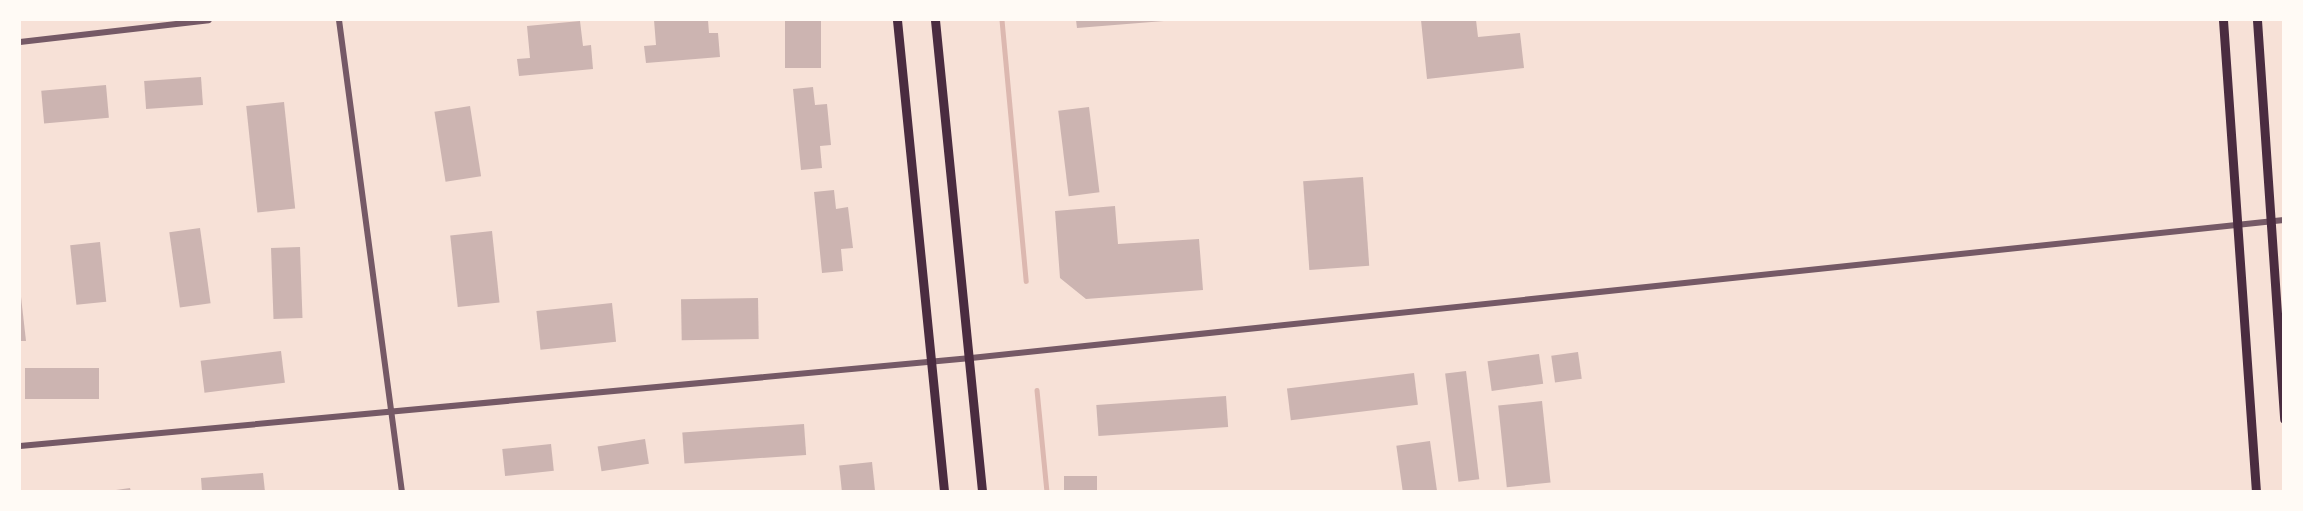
<!DOCTYPE html>
<html>
<head>
<meta charset="utf-8">
<style>
  body { margin:0 }
  #map { position:relative; width:2303px; height:511px; overflow:hidden; background:#f7e1d7; font-family:Manrope,sans-serif }
  div>[style] { position:absolute }
  .stream>* { height:4.5px; margin:-2.25px; padding:0 2.25px; transform-origin:2.25px; border-radius:2.25px; background:#dcb8b0 }
  .building>* { inset:0; background:#ccb4b1; transform-origin:0 0 }
  .minor>* { height:6px; margin:-3px; padding:0 3px; transform-origin:3px; border-radius:3px; background:#755966 }
  .secondary>* { height:9px; margin:-4.5px; padding:0 4.5px; transform-origin:4.5px; border-radius:4.5px; background:#4a2c40 }
  span { translate:-50% -50%; white-space:nowrap; text-align:center; line-height:1.15; -webkit-text-stroke:6px #fffaf5; paint-order:stroke }
  .frame { position:absolute; inset:0; border:21px solid #fffaf5; pointer-events:none }
</style>
</head>
<body>
<div id="map">
  <div class="stream">
    <i style="left:1002px;top:20px;width:262px;rotate:84.7deg"></i>
    <i style="left:1037px;top:390px;width:102px;rotate:84.4deg"></i>
  </div>
  <div class="building">
    <i style="clip-path:polygon(654px 20px,708px 20px,709px 33px,718px 33px,720px 57px,646px 63px,644px 46px,656px 45px)"></i>
    <i style="left:785px;top:20px;width:36px;height:48px"></i>
    <i style="clip-path:polygon(1076px 20px,1164px 20px,1164px 21px,1077px 28px)"></i>
    <i style="clip-path:polygon(1421px 20px,1476px 20px,1478px 37px,1520px 33px,1524px 68px,1427px 79px)"></i>
    <i style="clip-path:polygon(580px 21px,583px 46px,591px 45px,593px 69px,519px 76px,517px 59px,530px 58px,527px 26px)"></i>
    <i style="left:201px;top:77px;width:28px;height:57px;rotate:86deg"></i>
    <i style="left:106px;top:85px;width:33px;height:65px;rotate:85deg"></i>
    <i style="clip-path:polygon(813px 87px,815px 105px,827px 104px,831px 145px,820px 146px,822px 168px,801px 170px,793px 89px)"></i>
    <i style="left:284px;top:102px;width:107px;height:38px;rotate:84deg"></i>
    <i style="left:470px;top:106px;width:71px;height:36px;rotate:81deg"></i>
    <i style="left:1089px;top:107px;width:86px;height:31px;rotate:83deg"></i>
    <i style="left:1363px;top:177px;width:89px;height:60px;rotate:86deg"></i>
    <i style="clip-path:polygon(834px 190px,836px 209px,848px 207px,853px 248px,841px 249px,843px 271px,822px 273px,814px 192px)"></i>
    <i style="clip-path:polygon(1115px 206px,1118px 244px,1199px 239px,1203px 290px,1086px 299px,1060px 278px,1055px 211px)"></i>
    <i style="left:200px;top:228px;width:76px;height:31px;rotate:82deg"></i>
    <i style="left:492px;top:231px;width:72px;height:42px;rotate:84deg"></i>
    <i style="left:100px;top:242px;width:60px;height:30px;rotate:84deg"></i>
    <i style="left:300px;top:247px;width:71px;height:29px;rotate:88deg"></i>
    <i style="clip-path:polygon(20px 288px,26px 341px,20px 341px)"></i>
    <i style="left:758px;top:298px;width:41px;height:77px;rotate:89deg"></i>
    <i style="left:612px;top:303px;width:39px;height:76px;rotate:84deg"></i>
    <i style="left:281px;top:351px;width:32px;height:81px;rotate:83deg"></i>
    <i style="left:1578px;top:352px;width:27px;height:27px;rotate:82deg"></i>
    <i style="left:1539px;top:354px;width:30px;height:52px;rotate:82deg"></i>
    <i style="left:25px;top:368px;width:74px;height:31px"></i>
    <i style="left:1466px;top:371px;width:109px;height:21px;rotate:83deg"></i>
    <i style="left:1414px;top:373px;width:32px;height:128px;rotate:83deg"></i>
    <i style="left:1226px;top:396px;width:31px;height:130px;rotate:86deg"></i>
    <i style="left:1542px;top:401px;width:82px;height:44px;rotate:84deg"></i>
    <i style="left:804px;top:424px;width:31px;height:122px;rotate:86deg"></i>
    <i style="left:645px;top:439px;width:25px;height:48px;rotate:81deg"></i>
    <i style="left:1430px;top:441px;width:51px;height:34px;rotate:82deg"></i>
    <i style="left:551px;top:444px;width:27px;height:49px;rotate:84deg"></i>
    <i style="left:872px;top:462px;width:30px;height:33px;rotate:84deg"></i>
    <i style="clip-path:polygon(263px 473px,265px 492px,202px 492px,201px 478px)"></i>
    <i style="left:1064px;top:476px;width:33px;height:16px"></i>
    <i style="clip-path:polygon(130px 488px,131px 492px,116px 492px,116px 490px)"></i>
  </div>
  <div class="minor">
    <i style="left:339px;top:20px;width:476px;rotate:82.4deg"></i>
    <i style="left:20px;top:42px;width:190px;rotate:-6.6deg"></i>
    <i style="left:20px;top:446px;width:955px;rotate:-5.29deg"></i>
    <i style="left:971px;top:358px;width:1320px;rotate:-6deg"></i>
  </div>
  <div class="secondary">
    <i style="left:897px;top:20px;width:474px;rotate:84.3deg"></i>
    <i style="left:935px;top:20px;width:474px;rotate:84.3deg"></i>
    <i style="left:2223px;top:20px;width:473px;rotate:86deg"></i>
    <i style="left:2257px;top:20px;width:400px;rotate:86.1deg"></i>
  </div>
  <div class="frame"></div>
</div>
</body>
</html>
